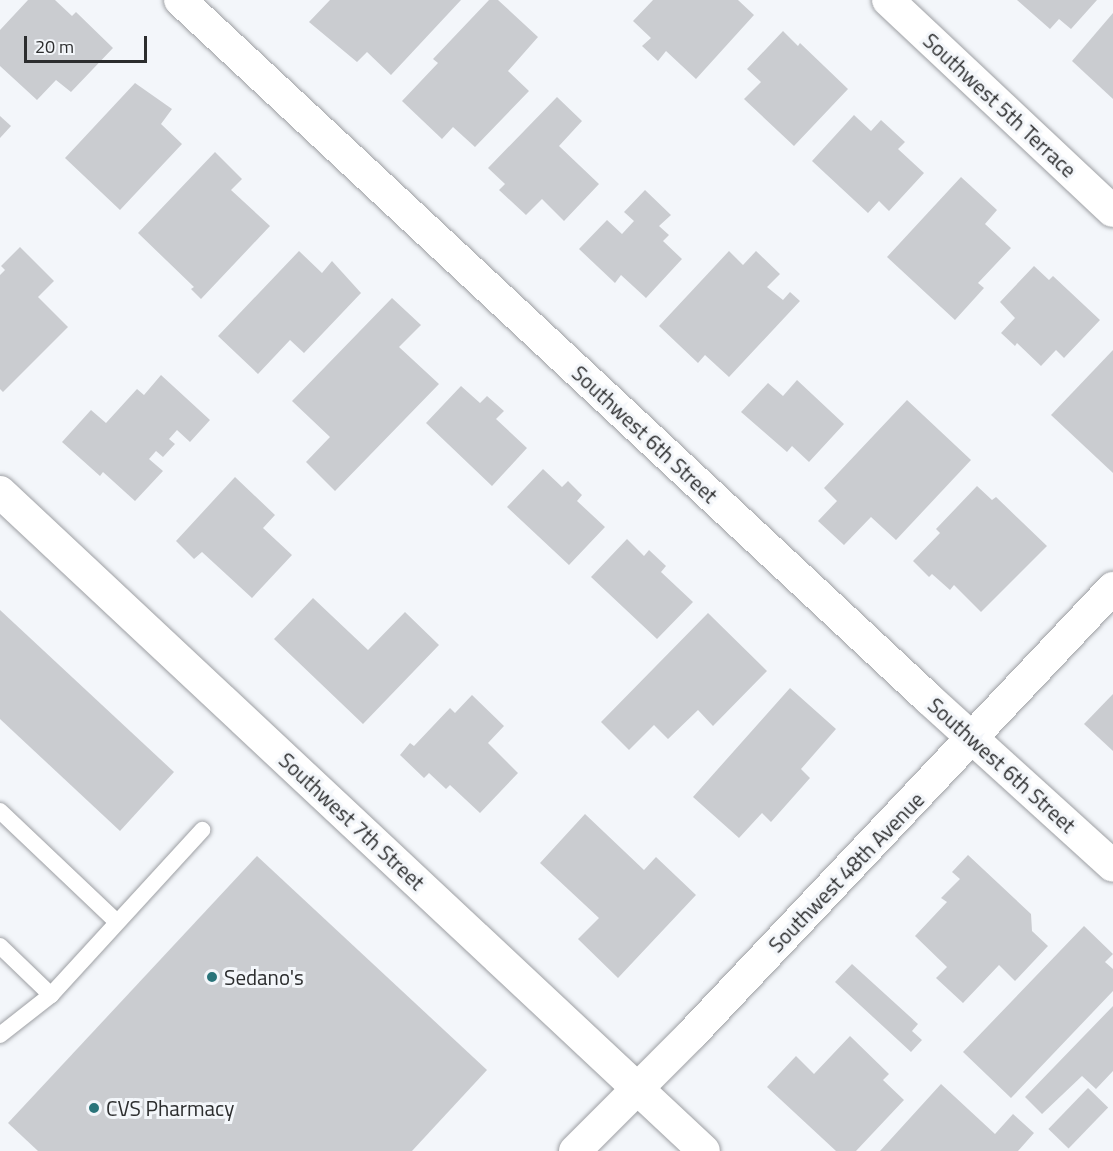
<!DOCTYPE html>
<html>
<head>
<meta charset="utf-8">
<style>
  body { margin:0 }
  #map { position:relative; width:1113px; height:1151px; overflow:hidden; background:#f3f6fa; font-family:"Titillium Web",sans-serif }
  div>[style] { position:absolute }
  .building>* { inset:0; background:#caccd0; transform-origin:0 0 }
  .roads { filter:drop-shadow(0 0 2px #9ea0a4) drop-shadow(0 0 2px #9ea0a4) }
  .service>* { height:16px; margin:-8px; padding:0 8px; transform-origin:8px; border-radius:8px; background:#fff }
  .minor>* { height:32px; margin:-16px; padding:0 16px; transform-origin:16px; border-radius:16px; background:#fff }
  .dots>* { width:16px; height:16px; translate:-50% -50%; box-sizing:border-box; border:3px solid #f3f6fa; border-radius:50% }
  span { translate:-50% -50%; white-space:nowrap; text-align:center; line-height:1.15; -webkit-text-stroke:6px #f3f6fa; paint-order:stroke }
  .street-label { font-size:21px; color:#2c2d2e }
  .poi-label { font-size:21px; color:#2c2d2e }
  .left { translate:0 -50%; text-align:left }
  .scale { position:absolute; left:24px; top:36px; width:123px; height:27px; box-sizing:border-box; border:3px solid #2c2d2e; border-top:0; padding-left:8px; font-size:18px; line-height:21px; white-space:nowrap; color:#2c2d2e; -webkit-text-stroke:4px #f3f6fa; paint-order:stroke }
</style>
</head>
<body>
<div id="map">
  <div class="building">
    <i style="clip-path:polygon(28px 0,55px 0,72px 16px,76px 12px,113px 48px,71px 92px,56px 80px,37px 100px,0 66px,0 30px)"></i>
    <i style="clip-path:polygon(330px 0,461px 0,391px 75px,367px 52px,357px 62px,309px 22px)"></i>
    <i style="clip-path:polygon(489px 0,498px 0,538px 37px,508px 71px,529px 91px,475px 147px,453px 127px,442px 139px,402px 101px,438px 63px,433px 59px)"></i>
    <i style="clip-path:polygon(653px 0,738px 0,754px 15px,696px 79px,666px 51px,658px 61px,642px 46px,651px 38px,633px 21px)"></i>
    <i style="clip-path:polygon(1017px 0,1097px 0,1071px 29px,1059px 19px,1050px 29px)"></i>
    <i style="clip-path:polygon(1113px 13px,1113px 99px,1072px 61px)"></i>
    <i style="clip-path:polygon(783px 31px,798px 46px,800px 43px,848px 89px,794px 146px,744px 99px,761px 82px,747px 69px)"></i>
    <i style="clip-path:polygon(135px 83px,172px 109px,161px 124px,182px 144px,120px 210px,65px 158px)"></i>
    <i style="clip-path:polygon(557px 97px,582px 121px,559px 146px,599px 184px,564px 221px,542px 199px,526px 215px,499px 190px,505px 184px,488px 168px)"></i>
    <i style="clip-path:polygon(854px 115px,871px 131px,881px 120px,905px 142px,898px 149px,924px 173px,889px 211px,879px 201px,868px 213px,812px 161px)"></i>
    <i style="clip-path:polygon(0 116px,11px 126px,0 138px)"></i>
    <i style="clip-path:polygon(215px 152px,242px 179px,231px 190px,270px 226px,201px 299px,191px 289px,194px 287px,138px 233px)"></i>
    <i style="clip-path:polygon(961px 177px,997px 210px,985px 224px,1011px 248px,978px 283px,984px 288px,955px 320px,887px 257px)"></i>
    <i style="clip-path:polygon(645px 190px,671px 215px,659px 226px,669px 235px,663px 241px,682px 259px,646px 298px,621px 275px,615px 283px,579px 249px,607px 220px,622px 234px,634px 221px,624px 212px)"></i>
    <i style="clip-path:polygon(20px 247px,54px 281px,38px 297px,68px 327px,3px 392px,0 389px,0 275px,5px 270px,1px 266px)"></i>
    <i style="clip-path:polygon(299px 251px,322px 273px,332px 261px,361px 293px,304px 353px,290px 340px,258px 374px,218px 336px)"></i>
    <i style="clip-path:polygon(729px 251px,743px 265px,756px 251px,780px 274px,767px 287px,783px 300px,790px 292px,800px 301px,729px 377px,705px 355px,698px 363px,659px 326px)"></i>
    <i style="clip-path:polygon(1034px 266px,1049px 280px,1053px 276px,1100px 320px,1064px 358px,1056px 350px,1041px 366px,1017px 343px,1015px 346px,1001px 333px,1015px 318px,1000px 302px)"></i>
    <i style="clip-path:polygon(392px 298px,421px 325px,399px 347px,439px 384px,335px 491px,306px 462px,330px 437px,292px 401px)"></i>
    <i style="clip-path:polygon(1113px 350px,1113px 473px,1051px 415px)"></i>
    <i style="clip-path:polygon(161px 375px,210px 420px,190px 442px,177px 430px,169px 439px,175px 444px,163px 457px,156px 451px,149px 459px,163px 471px,135px 501px,103px 472px,100px 476px,62px 442px,91px 410px,106px 423px,137px 389px,144px 395px)"></i>
    <i style="clip-path:polygon(797px 380px,844px 424px,809px 462px,792px 446px,787px 452px,741px 412px,768px 383px,783px 396px)"></i>
    <i style="clip-path:polygon(461px 386px,480px 403px,487px 396px,504px 411px,496px 419px,527px 448px,492px 486px,426px 423px)"></i>
    <i style="clip-path:polygon(907px 400px,971px 460px,896px 540px,871px 517px,844px 545px,818px 521px,837px 501px,824px 488px)"></i>
    <i style="clip-path:polygon(543px 469px,562px 487px,568px 481px,582px 495px,577px 501px,605px 527px,569px 565px,507px 507px)"></i>
    <i style="clip-path:polygon(235px 477px,275px 515px,263px 528px,292px 555px,252px 598px,202px 552px,194px 559px,176px 541px)"></i>
    <i style="clip-path:polygon(977px 486px,992px 500px,996px 497px,1047px 546px,981px 612px,954px 585px,950px 590px,932px 574px,929px 577px,913px 561px,940px 533px,936px 529px)"></i>
    <i style="clip-path:polygon(627px 539px,644px 556px,649px 550px,666px 566px,661px 572px,693px 602px,657px 639px,591px 577px)"></i>
    <i style="clip-path:polygon(313px 598px,368px 650px,405px 612px,439px 645px,363px 724px,274px 639px)"></i>
    <i style="clip-path:polygon(0 610px,174px 772px,120px 831px,0 719px)"></i>
    <i style="clip-path:polygon(708px 613px,767px 671px,713px 726px,698px 710px,668px 739px,654px 725px,629px 750px,601px 722px)"></i>
    <i style="clip-path:polygon(790px 688px,836px 729px,801px 769px,810px 778px,771px 822px,762px 813px,739px 838px,693px 797px)"></i>
    <i style="clip-path:polygon(1113px 694px,1113px 751px,1084px 724px)"></i>
    <i style="clip-path:polygon(472px 695px,504px 726px,488px 743px,518px 773px,480px 813px,450px 785px,446px 789px,429px 773px,424px 778px,400px 755px,410px 743px,414px 746px,450px 708px,455px 713px)"></i>
    <i style="clip-path:polygon(585px 814px,644px 870px,656px 857px,696px 895px,618px 978px,578px 939px,599px 918px,540px 863px)"></i>
    <i style="clip-path:polygon(968px 855px,1031px 914px,1032px 931px,1048px 946px,1015px 981px,999px 965px,963px 1003px,936px 978px,947px 967px,915px 936px,947px 902px,941px 898px,960px 879px,952px 872px)"></i>
    <i style="clip-path:polygon(257px 856px,487px 1070px,412px 1151px,38px 1151px,8px 1123px)"></i>
    <i style="clip-path:polygon(1084px 926px,1113px 954px,1105px 962px,1113px 969px,1113px 991px,1011px 1098px,963px 1052px)"></i>
    <i style="clip-path:polygon(852px 964px,918px 1024px,912px 1031px,922px 1040px,911px 1052px,835px 982px)"></i>
    <i style="clip-path:polygon(1113px 1006px,1113px 1071px,1096px 1089px,1082px 1076px,1042px 1114px,1025px 1097px)"></i>
    <i style="clip-path:polygon(850px 1036px,889px 1074px,883px 1080px,904px 1100px,856px 1151px,836px 1151px,767px 1087px,796px 1056px,814px 1074px)"></i>
    <i style="clip-path:polygon(941px 1084px,995px 1134px,1013px 1114px,1034px 1133px,1018px 1151px,880px 1151px)"></i>
    <i style="left:1088px;top:1088px;width:28px;height:57px;rotate:44deg"></i>
  </div>
  <div class="roads">
    <div class="service">
      <i style="left:0;top:811px;width:161px;rotate:43.5deg"></i>
      <i style="left:0;top:946px;width:71px;rotate:43.9deg"></i>
      <i style="left:0;top:1035px;width:65px;rotate:-38.1deg"></i>
      <i style="left:51px;top:995px;width:224px;rotate:-47.5deg"></i>
    </div>
    <div class="minor">
      <i style="left:180px;top:0;width:1025px;rotate:43.02deg"></i>
      <i style="left:929px;top:699px;width:248px;rotate:42.2deg"></i>
      <i style="left:888px;top:0;width:308px;rotate:43.2deg"></i>
      <i style="left:0;top:492px;width:964px;rotate:43.11deg"></i>
      <i style="left:575px;top:1151px;width:164px;rotate:-45deg"></i>
      <i style="left:691px;top:1035px;width:615px;rotate:-46.65deg"></i>
    </div>
  </div>
  <div class="dots">
    <i style="left:212px;top:977px;background:#2a747a"></i>
    <i style="left:94px;top:1108px;background:#2a747a"></i>
  </div>
  <div class="street-label">
    <span style="left:1000px;top:105px;rotate:43deg">Southwest 5th Terrace</span>
    <span style="left:645px;top:434px;rotate:43deg">Southwest 6th Street</span>
    <span style="left:1002px;top:765px;rotate:42deg">Southwest 6th Street</span>
    <span style="left:352px;top:821px;rotate:43deg">Southwest 7th Street</span>
    <span style="left:846px;top:872px;rotate:-46deg">Southwest 48th Avenue</span>
  </div>
  <div class="poi-label">
    <span class="left" style="left:224px;top:977px">Sedano's</span>
    <span class="left" style="left:106px;top:1108px">CVS Pharmacy</span>
  </div>
  <div class="scale">20 m</div>
</div>
</body>
</html>
